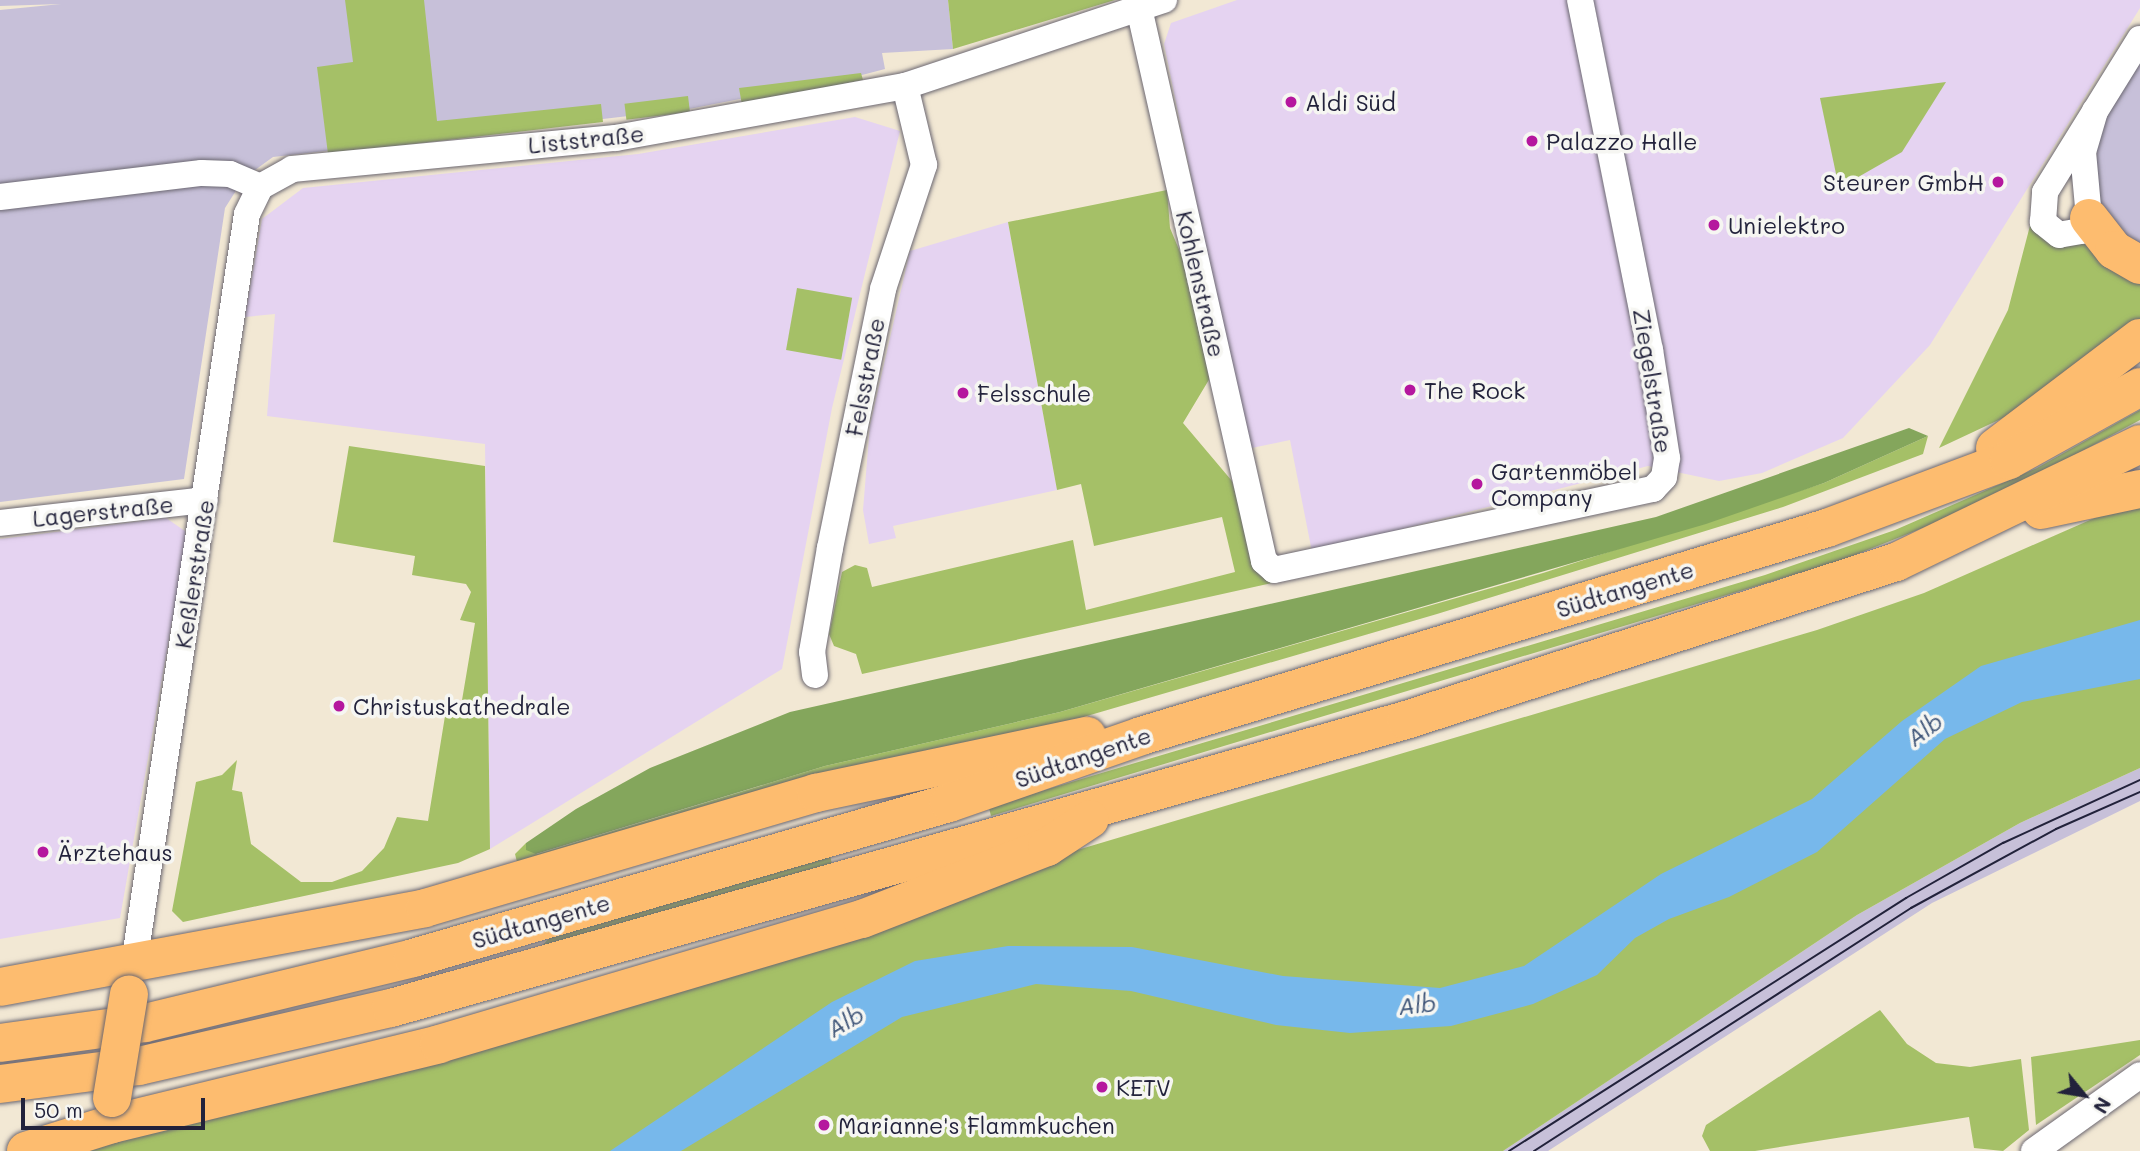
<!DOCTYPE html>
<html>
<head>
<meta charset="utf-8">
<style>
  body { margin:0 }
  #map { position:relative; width:2140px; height:1151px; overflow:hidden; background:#f2e8d4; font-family:Mali,sans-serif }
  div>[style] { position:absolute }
  .built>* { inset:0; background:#e5d3f1 }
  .industrial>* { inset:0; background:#c7c0d9 }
  .green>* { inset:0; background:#a5c067; transform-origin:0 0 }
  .forest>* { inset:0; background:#84a65c }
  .water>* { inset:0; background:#77b8eb }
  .roads { filter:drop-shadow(0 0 2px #6b6771) drop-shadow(0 0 2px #6b6771) }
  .minor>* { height:26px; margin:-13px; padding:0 13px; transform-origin:13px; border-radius:13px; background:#fff }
  .trunk>* { height:38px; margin:-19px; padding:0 19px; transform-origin:19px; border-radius:19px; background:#fdbc6f }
  .tram>* { height:2px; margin:-1px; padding:0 1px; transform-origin:1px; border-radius:1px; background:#22223b }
  .bridges { filter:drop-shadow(0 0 2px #6b6771) drop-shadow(0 0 2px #6b6771) }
  .trunk-bridge>* { height:38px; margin:-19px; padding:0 19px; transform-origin:19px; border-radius:19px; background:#fdbc6f }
  .dots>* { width:19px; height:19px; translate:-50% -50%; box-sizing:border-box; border:4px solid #f6f6f2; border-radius:50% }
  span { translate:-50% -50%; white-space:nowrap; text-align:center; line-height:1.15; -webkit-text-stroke:7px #f6f6f2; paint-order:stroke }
  .poi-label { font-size:23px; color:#22223b }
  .left { translate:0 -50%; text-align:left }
  .right { translate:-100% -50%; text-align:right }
  .street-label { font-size:23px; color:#22223b }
  .water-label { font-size:24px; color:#405679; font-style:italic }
  .north { position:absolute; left:2049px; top:1060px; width:70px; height:70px; -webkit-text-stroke:5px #f6f6f2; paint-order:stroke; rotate:120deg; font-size:19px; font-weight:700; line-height:28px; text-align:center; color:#22223b }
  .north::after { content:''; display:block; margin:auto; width:24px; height:32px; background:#22223b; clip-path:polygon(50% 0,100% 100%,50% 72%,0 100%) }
  .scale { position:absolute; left:21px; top:1098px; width:184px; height:32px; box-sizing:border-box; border:4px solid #22223b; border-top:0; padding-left:9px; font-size:21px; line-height:24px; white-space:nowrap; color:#22223b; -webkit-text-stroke:5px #f6f6f2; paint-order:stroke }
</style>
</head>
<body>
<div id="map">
  <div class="built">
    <i style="clip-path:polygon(1237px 0,2140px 0,2140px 8px,1930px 345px,1843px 438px,1762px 473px,1719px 481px,1648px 466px,1312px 552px,1290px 440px,1247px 449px,1164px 44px,1171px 23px)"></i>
    <i style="clip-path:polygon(855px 117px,900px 131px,832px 408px,782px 669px,490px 849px,485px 444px,267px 416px,275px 314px,245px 317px,262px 219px,303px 188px,638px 154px)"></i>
    <i style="clip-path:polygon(1008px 222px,1057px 490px,893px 526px,896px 538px,869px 544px,863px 510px,870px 425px,910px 251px)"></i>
    <i style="clip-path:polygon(166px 518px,185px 531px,185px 547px,120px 918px,0 939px,0 539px)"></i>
  </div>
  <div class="industrial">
    <i style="clip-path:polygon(0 0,948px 0,953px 49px,882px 53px,885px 69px,862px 75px,689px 109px,273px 157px,244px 178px,225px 208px,184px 479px,0 502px,0 10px,61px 4px,0 6px)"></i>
    <i style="clip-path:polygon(2140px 58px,2140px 255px,2118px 237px,2096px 196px,2097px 130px)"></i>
    <i style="clip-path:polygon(2140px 768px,2140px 801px,1932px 903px,1548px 1151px,1503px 1151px,1857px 915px,2020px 823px)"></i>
  </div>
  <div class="green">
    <i style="clip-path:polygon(345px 0,424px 0,437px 121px,601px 104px,603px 122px,328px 154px,317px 67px,353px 62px)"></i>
    <i style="clip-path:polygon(948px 0,1115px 0,953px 49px)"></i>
    <i style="clip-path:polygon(861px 73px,863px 80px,742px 105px,739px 88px)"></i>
    <i style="clip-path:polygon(1946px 82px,1902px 152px,1839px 188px,1820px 98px)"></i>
    <i style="left:688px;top:96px;width:16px;height:64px;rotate:83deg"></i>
    <i style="clip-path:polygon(1167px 190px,1170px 228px,1188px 271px,1210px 378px,1183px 423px,1232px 481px,1257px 571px,1272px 583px,862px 674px,856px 654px,834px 646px,829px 634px,842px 572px,855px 565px,867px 568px,872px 587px,1073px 540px,1086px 610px,1235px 572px,1222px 517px,1094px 546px,1081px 484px,1057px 490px,1008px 222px)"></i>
    <i style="clip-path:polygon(2032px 218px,2051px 243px,2062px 248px,2091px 238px,2140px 276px,2140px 325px,2018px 411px,1939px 448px,2008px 310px)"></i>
    <i style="left:797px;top:288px;width:56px;height:63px;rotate:10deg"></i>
    <i style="clip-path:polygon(2140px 410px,2140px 420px,1988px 502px,1840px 561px,991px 816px,989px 808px,1048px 789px,1765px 575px,1895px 530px,2037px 468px)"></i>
    <i style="clip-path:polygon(1928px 436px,1923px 454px,1783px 507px,1437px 614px,1056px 725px,517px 862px,515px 854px,526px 843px,537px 854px,825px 766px,1060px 712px,1543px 573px,1824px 483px)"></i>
    <i style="clip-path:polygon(349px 446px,485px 466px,490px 849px,458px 863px,183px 922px,172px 911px,196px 782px,222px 775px,237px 760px,232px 790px,242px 792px,251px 844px,301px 882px,332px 882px,362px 871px,384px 848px,397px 817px,428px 821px,445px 716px,459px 718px,475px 623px,460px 620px,471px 592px,466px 584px,412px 575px,415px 556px,333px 542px)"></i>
    <i style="clip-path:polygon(2140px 498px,2140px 768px,2020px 823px,1857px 915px,1503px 1151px,65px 1151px,1817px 630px,1924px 593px)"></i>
    <i style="clip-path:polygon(829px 851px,832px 864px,541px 947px,550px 937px)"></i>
    <i style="clip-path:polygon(1880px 1010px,1907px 1044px,1936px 1063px,1970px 1067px,2021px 1059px,2029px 1130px,2003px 1151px,1974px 1148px,1969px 1117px,1755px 1151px,1710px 1151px,1702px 1136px,1706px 1125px)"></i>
    <i style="clip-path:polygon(2140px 1040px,2140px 1055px,2036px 1125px,2031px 1057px)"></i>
  </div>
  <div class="forest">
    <i style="clip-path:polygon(1909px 428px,1928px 436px,1824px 483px,1706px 524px,1060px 712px,825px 766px,536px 854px,526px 850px,526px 843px,576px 809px,650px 768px,790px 712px,1656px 517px)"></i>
  </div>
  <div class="water">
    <i style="clip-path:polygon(2140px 620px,2140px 679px,2022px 702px,1945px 739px,1817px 852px,1729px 897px,1669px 919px,1635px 938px,1597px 975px,1533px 1004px,1451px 1026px,1350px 1033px,1276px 1025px,1131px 991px,1036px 984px,902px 1017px,681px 1151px,610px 1151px,832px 1002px,915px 961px,1008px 946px,1132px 947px,1283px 976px,1440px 988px,1524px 966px,1661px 874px,1812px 799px,1902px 721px,1981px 666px)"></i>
  </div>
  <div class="roads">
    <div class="minor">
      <i style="left:1139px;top:8px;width:567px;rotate:77.26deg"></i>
      <i style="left:1264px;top:561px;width:13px;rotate:42deg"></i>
      <i style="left:1274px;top:570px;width:388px;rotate:-12.1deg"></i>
      <i style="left:1653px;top:489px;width:16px;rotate:-47deg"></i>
      <i style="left:1664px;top:477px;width:19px;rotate:-81deg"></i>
      <i style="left:1667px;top:458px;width:109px;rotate:-98.9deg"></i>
      <i style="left:1650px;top:350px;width:357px;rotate:-101.3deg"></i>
      <i style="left:2095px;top:111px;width:43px;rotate:106.3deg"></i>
      <i style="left:2083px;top:152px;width:66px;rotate:84.8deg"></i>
      <i style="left:2089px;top:218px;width:15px;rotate:122deg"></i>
      <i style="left:2081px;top:231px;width:22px;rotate:170deg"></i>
      <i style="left:2059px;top:235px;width:21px;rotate:-141deg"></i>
      <i style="left:2043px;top:222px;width:30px;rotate:-86deg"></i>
      <i style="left:2045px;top:192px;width:180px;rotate:-58.2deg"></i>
      <i style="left:0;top:197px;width:203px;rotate:-6.8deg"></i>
      <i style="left:202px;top:173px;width:28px;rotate:2deg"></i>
      <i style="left:230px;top:174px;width:33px;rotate:23deg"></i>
      <i style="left:0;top:523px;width:206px;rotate:-6.4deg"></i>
      <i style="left:815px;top:675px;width:23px;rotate:-97deg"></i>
      <i style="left:812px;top:652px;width:106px;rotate:-80.2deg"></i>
      <i style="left:830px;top:548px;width:264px;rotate:-78.4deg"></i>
      <i style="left:883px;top:289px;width:131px;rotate:-71.7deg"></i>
      <i style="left:924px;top:165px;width:81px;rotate:-103.5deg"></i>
      <i style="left:134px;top:964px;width:758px;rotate:-81.43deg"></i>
      <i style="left:247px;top:214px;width:30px;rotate:-64deg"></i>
      <i style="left:260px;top:187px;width:37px;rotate:-29deg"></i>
      <i style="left:292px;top:169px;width:325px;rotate:-5.5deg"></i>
      <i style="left:616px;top:138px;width:294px;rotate:-10.2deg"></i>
      <i style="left:905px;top:86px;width:273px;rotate:-18.4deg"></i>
      <i style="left:2034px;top:1151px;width:130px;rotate:-35.6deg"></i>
    </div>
    <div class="trunk">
      <i style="left:2089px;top:218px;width:41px;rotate:52deg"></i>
      <i style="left:2114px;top:250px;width:30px;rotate:30deg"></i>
      <i style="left:1995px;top:448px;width:182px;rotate:-37.2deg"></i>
      <i style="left:2041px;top:510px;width:101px;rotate:-12deg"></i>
      <i style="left:0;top:987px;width:432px;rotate:-10.5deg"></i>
      <i style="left:425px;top:908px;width:408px;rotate:-16.4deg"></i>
      <i style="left:816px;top:793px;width:277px;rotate:-11.9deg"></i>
      <i style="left:0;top:1043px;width:146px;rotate:-7.9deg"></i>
      <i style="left:145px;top:1023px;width:276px;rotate:-13.6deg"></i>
      <i style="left:413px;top:958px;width:558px;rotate:-16.13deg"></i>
      <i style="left:949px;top:803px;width:203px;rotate:-19.2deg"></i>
      <i style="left:1141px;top:736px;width:717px;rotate:-16.87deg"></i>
      <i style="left:1827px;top:528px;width:194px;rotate:-20.5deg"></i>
      <i style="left:2009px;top:460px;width:150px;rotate:-29.1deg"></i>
      <i style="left:0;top:1084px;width:140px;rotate:-7.4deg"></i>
      <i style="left:139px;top:1066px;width:259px;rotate:-13deg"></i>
      <i style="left:391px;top:1008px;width:1055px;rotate:-15.84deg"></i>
      <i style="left:1406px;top:720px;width:515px;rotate:-17.87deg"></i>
      <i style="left:1896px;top:562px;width:271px;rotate:-25.8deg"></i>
      <i style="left:26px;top:1151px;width:90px;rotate:-17.4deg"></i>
      <i style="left:112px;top:1124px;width:337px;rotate:-13.7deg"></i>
      <i style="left:439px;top:1044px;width:441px;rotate:-16.5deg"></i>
      <i style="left:862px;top:919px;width:199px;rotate:-21.3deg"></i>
      <i style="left:1047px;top:847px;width:51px;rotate:-33.1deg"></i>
    </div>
  </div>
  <div class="tram">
    <i style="left:1509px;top:1151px;width:471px;rotate:-32.5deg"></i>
    <i style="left:1906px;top:898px;width:112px;rotate:-29.6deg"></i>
    <i style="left:2003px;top:843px;width:151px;rotate:-24.7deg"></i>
    <i style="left:1534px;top:1151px;width:449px;rotate:-32.8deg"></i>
    <i style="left:1911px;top:908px;width:165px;rotate:-28.6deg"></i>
    <i style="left:2056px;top:829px;width:92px;rotate:-23.8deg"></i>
  </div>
  <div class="bridges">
    <div class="trunk-bridge">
      <i style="left:112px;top:1098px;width:105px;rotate:-80.7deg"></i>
    </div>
  </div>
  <div class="dots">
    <i style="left:1291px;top:102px;background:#b5179e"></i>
    <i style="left:1532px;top:141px;background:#b5179e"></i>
    <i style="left:1998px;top:182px;background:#b5179e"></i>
    <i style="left:1714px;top:225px;background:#b5179e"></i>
    <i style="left:1410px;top:390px;background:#b5179e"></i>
    <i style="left:963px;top:393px;background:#b5179e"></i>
    <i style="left:1477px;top:484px;background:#b5179e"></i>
    <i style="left:339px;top:706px;background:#b5179e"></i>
    <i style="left:43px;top:852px;background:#b5179e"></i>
    <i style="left:1102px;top:1087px;background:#b5179e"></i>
    <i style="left:824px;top:1125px;background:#b5179e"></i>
  </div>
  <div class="poi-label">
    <span class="left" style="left:1305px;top:102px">Aldi Süd</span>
    <span class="left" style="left:1546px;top:141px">Palazzo Halle</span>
    <span class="right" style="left:1984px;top:182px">Steurer GmbH</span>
    <span class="left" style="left:1728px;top:225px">Unielektro</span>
    <span class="left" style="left:1424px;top:390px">The Rock</span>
    <span class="left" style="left:977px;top:393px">Felsschule</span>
    <span class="left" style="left:1491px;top:484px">Gartenmöbel<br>Company</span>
    <span class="left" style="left:353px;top:706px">Christuskathedrale</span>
    <span class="left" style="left:57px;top:852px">Ärztehaus</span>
    <span class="left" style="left:1116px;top:1087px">KETV</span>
    <span class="left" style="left:838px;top:1125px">Marianne's Flammkuchen</span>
  </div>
  <div class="street-label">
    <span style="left:586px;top:139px;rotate:-6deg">Liststraße</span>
    <span style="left:1201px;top:284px;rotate:77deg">Kohlenstraße</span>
    <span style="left:865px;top:377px;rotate:-79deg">Felsstraße</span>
    <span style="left:1653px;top:381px;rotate:81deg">Ziegelstraße</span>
    <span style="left:103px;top:511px;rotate:-6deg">Lagerstraße</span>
    <span style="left:194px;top:574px;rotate:-81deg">Keßlerstraße</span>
    <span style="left:1625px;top:589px;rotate:-17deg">Südtangente</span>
    <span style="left:1083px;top:757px;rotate:-19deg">Südtangente</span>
    <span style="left:541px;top:921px;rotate:-16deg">Südtangente</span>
  </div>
  <div class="water-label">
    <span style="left:1924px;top:729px;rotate:-37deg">Alb</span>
    <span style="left:1417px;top:1004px;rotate:-6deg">Alb</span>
    <span style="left:845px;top:1021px;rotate:-30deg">Alb</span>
  </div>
  <div class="north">N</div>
  <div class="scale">50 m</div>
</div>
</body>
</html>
